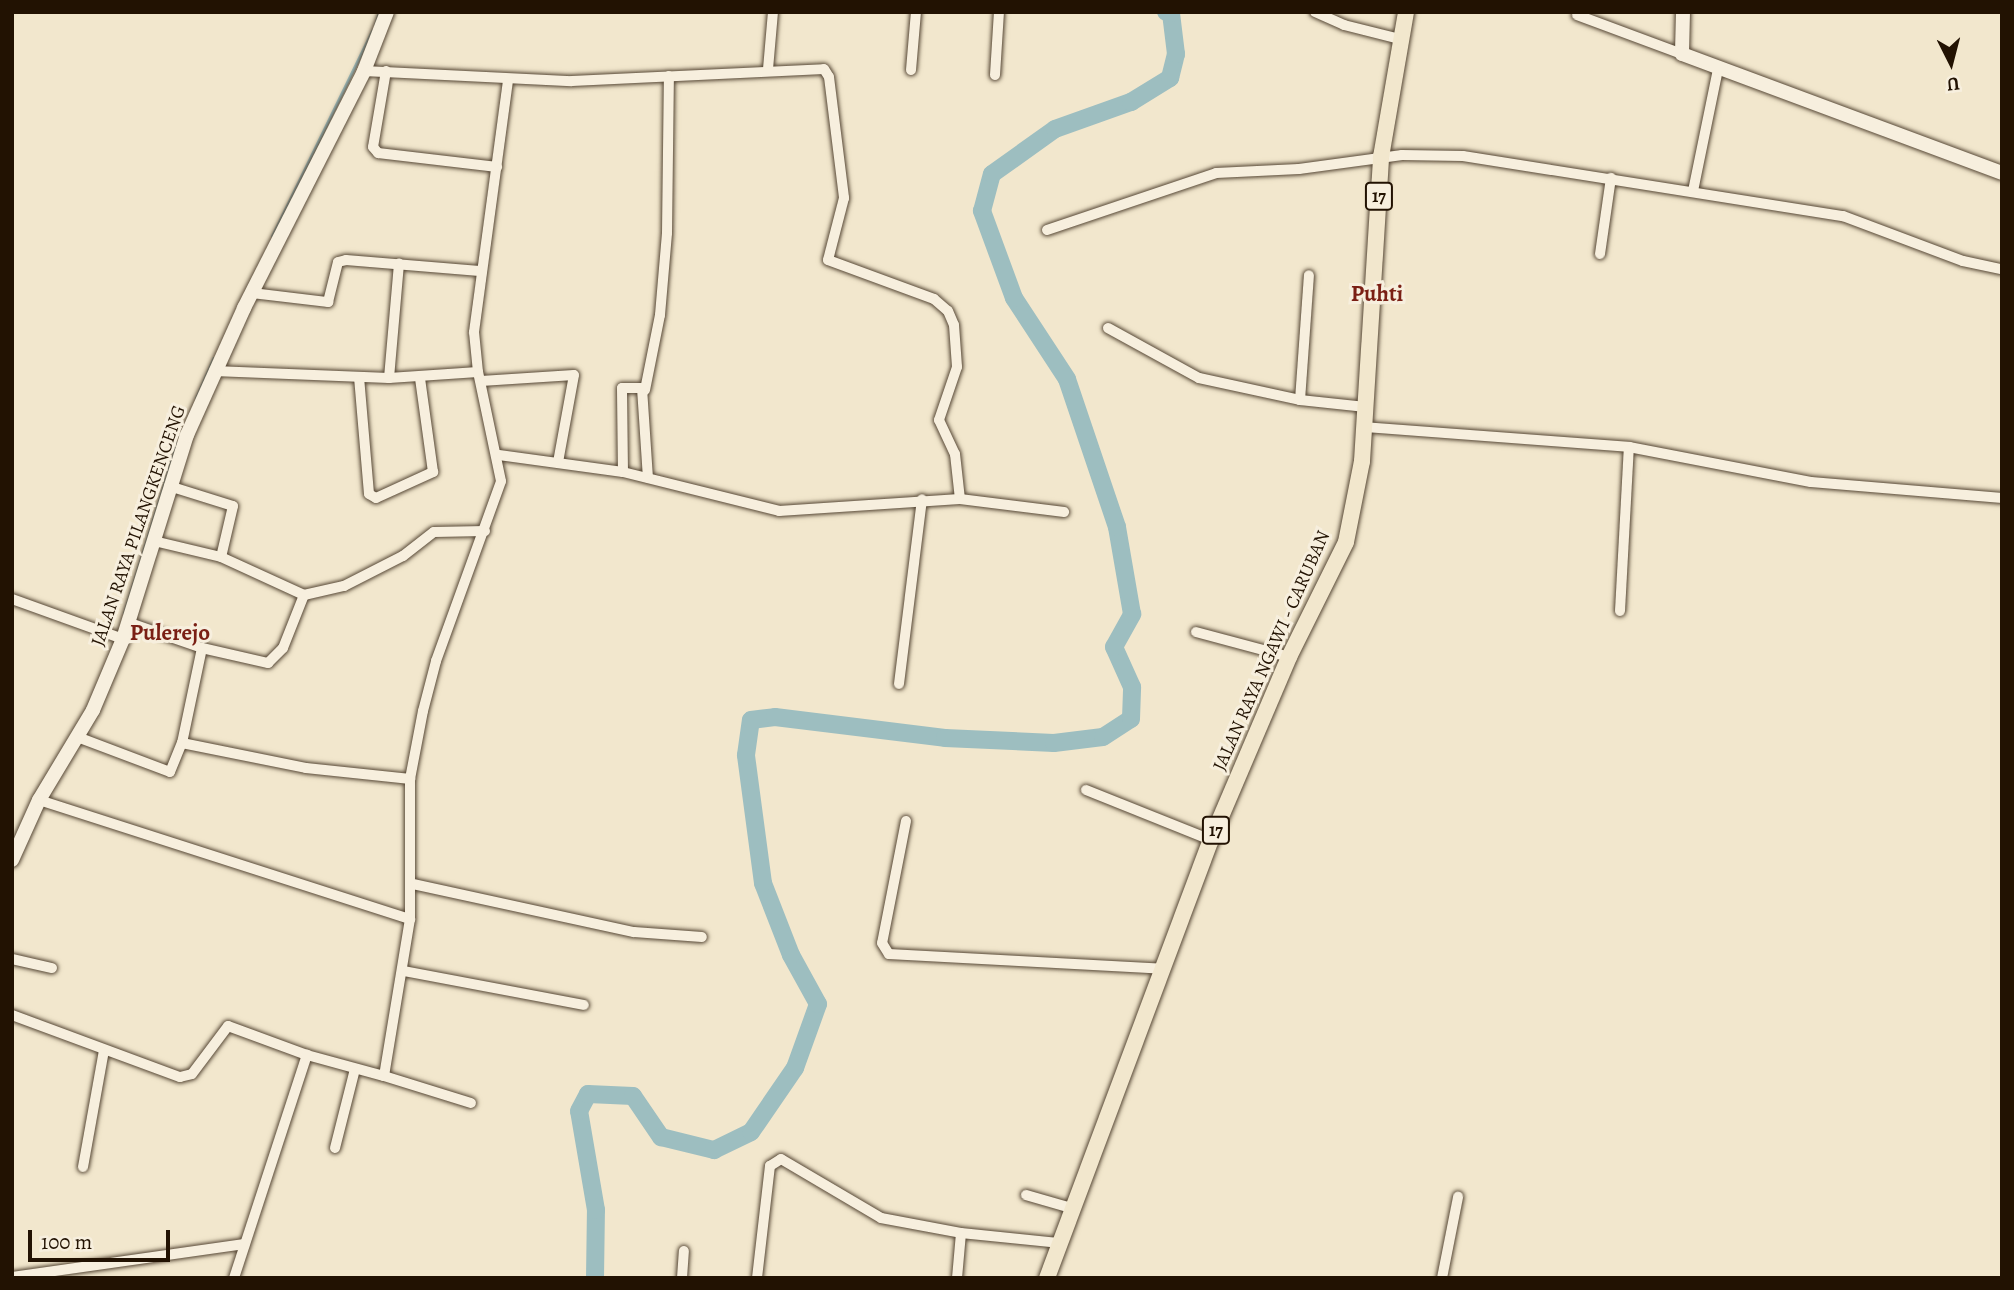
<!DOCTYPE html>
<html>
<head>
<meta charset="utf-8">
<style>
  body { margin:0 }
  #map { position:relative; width:2014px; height:1290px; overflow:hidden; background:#f2e7cd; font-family:Alegreya,serif }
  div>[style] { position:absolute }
  .stream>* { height:2.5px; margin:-1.25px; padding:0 1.25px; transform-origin:1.25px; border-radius:1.25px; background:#9dbec0 }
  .river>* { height:18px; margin:-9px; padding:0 9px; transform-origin:9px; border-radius:9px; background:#9dbec0 }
  .roads { filter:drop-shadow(0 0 2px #564735) drop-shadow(0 0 2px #564735) }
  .minor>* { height:10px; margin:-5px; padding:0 5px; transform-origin:5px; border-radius:5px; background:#f7efde }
  .secondary>* { height:14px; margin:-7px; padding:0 7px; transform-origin:7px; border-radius:7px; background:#f7efde }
  .trunk>* { height:16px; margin:-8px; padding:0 8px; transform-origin:8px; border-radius:8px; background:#f2e7cd }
  span { translate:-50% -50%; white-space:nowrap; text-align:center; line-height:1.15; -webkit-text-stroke:6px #f7efde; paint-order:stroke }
  .shield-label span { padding:2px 5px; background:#f7efde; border:2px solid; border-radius:5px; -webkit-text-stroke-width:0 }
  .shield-label { font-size:18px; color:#221202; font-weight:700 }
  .street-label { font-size:19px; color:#221202 }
  .quarter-label { font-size:23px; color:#7a1f14; font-weight:700 }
  .frame { position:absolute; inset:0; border:14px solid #221202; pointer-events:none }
  .north { position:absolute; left:1916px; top:28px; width:70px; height:70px; -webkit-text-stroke:5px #f7efde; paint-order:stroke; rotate:174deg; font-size:19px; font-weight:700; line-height:28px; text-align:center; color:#221202 }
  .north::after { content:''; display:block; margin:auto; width:24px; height:32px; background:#221202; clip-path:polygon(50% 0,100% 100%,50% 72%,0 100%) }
  .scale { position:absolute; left:28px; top:1230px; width:142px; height:32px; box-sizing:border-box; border:4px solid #221202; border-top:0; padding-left:9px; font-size:21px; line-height:24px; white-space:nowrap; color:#221202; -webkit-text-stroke:5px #f7efde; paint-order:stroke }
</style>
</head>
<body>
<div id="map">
  <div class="stream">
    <i style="left:375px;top:25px;width:14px;rotate:-73deg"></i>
    <i style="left:272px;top:236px;width:228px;rotate:-64deg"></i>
    <i style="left:196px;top:398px;width:43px;rotate:-66.4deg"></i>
    <i style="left:124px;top:613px;width:178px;rotate:-72.7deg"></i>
  </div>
  <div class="river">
    <i style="left:595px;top:1278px;width:68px;rotate:-89.2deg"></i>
    <i style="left:596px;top:1210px;width:100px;rotate:-99.7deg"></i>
    <i style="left:579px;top:1111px;width:19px;rotate:-62deg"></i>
    <i style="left:588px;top:1094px;width:45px;rotate:2.5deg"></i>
    <i style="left:633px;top:1096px;width:50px;rotate:55.7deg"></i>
    <i style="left:661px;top:1137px;width:55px;rotate:13.8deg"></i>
    <i style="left:714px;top:1150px;width:41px;rotate:-25.9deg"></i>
    <i style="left:751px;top:1132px;width:78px;rotate:-55.5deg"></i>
    <i style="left:795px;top:1068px;width:68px;rotate:-70.2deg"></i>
    <i style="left:818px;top:1004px;width:56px;rotate:-118.9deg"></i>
    <i style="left:791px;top:955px;width:77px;rotate:-111.3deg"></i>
    <i style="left:763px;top:883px;width:129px;rotate:-97.6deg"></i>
    <i style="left:746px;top:755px;width:35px;rotate:-82deg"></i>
    <i style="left:751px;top:720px;width:24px;rotate:-7deg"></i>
    <i style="left:775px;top:717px;width:171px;rotate:7deg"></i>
    <i style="left:945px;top:738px;width:109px;rotate:2.6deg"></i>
    <i style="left:1054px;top:743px;width:49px;rotate:-7deg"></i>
    <i style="left:1103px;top:737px;width:33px;rotate:-33deg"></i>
    <i style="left:1131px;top:719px;width:32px;rotate:-88deg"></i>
    <i style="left:1132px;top:687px;width:44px;rotate:-114.2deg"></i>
    <i style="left:1114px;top:647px;width:38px;rotate:-61deg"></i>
    <i style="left:1132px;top:614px;width:88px;rotate:-99.8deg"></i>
    <i style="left:1117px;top:527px;width:156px;rotate:-108.7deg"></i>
    <i style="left:1067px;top:379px;width:97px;rotate:-123.2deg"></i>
    <i style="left:1014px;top:298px;width:93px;rotate:-110.2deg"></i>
    <i style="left:982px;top:211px;width:38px;rotate:-75deg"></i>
    <i style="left:992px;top:174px;width:77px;rotate:-35.5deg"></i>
    <i style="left:1055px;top:129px;width:81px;rotate:-19.6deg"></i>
    <i style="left:1131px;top:102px;width:46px;rotate:-31.6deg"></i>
    <i style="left:1170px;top:78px;width:25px;rotate:-76deg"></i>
    <i style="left:1176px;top:54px;width:41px;rotate:-97deg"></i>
    <i style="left:1171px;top:13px;width:5px;rotate:-169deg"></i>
  </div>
  <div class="roads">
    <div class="minor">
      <i style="left:1315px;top:12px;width:32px;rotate:24deg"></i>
      <i style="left:1344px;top:25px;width:58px;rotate:14deg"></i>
      <i style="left:1577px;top:15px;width:112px;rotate:20.4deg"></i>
      <i style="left:768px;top:69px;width:57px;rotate:-85deg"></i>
      <i style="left:911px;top:70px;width:58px;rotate:-85.1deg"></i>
      <i style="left:364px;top:71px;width:208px;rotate:2.8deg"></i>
      <i style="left:572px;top:81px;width:252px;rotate:-2.7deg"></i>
      <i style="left:824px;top:69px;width:9px;rotate:58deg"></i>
      <i style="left:829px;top:77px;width:122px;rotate:82.9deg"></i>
      <i style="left:844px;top:198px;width:64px;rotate:104.5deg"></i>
      <i style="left:828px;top:260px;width:113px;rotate:20.2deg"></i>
      <i style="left:934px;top:299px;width:18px;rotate:41deg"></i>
      <i style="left:948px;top:311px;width:15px;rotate:67deg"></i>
      <i style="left:954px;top:325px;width:42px;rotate:85.9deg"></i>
      <i style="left:957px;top:367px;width:56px;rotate:108.8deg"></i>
      <i style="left:939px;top:420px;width:38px;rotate:65deg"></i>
      <i style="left:955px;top:454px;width:45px;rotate:83.7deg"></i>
      <i style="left:386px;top:71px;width:77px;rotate:99.7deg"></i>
      <i style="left:373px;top:147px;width:8px;rotate:50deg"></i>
      <i style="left:378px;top:153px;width:120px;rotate:6.7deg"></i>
      <i style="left:995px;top:75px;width:63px;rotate:-86.4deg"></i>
      <i style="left:1693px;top:191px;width:125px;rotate:-78.4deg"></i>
      <i style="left:1047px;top:230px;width:178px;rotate:-18.6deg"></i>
      <i style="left:1216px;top:173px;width:83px;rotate:-2.8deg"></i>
      <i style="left:1299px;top:169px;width:104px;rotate:-7.7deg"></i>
      <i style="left:1402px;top:155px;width:61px;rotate:0.9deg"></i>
      <i style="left:1463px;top:156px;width:385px;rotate:9deg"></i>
      <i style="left:1843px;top:216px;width:128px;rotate:20.6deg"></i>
      <i style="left:1963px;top:261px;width:40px;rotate:12deg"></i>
      <i style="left:1600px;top:254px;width:77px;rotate:-81.8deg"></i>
      <i style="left:252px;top:293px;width:77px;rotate:6.8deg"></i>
      <i style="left:328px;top:302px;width:41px;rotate:-76deg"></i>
      <i style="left:338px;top:262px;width:8px;rotate:-14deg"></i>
      <i style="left:346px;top:260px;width:134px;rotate:4.7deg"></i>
      <i style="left:1108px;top:328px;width:104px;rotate:28.8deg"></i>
      <i style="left:1199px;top:378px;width:103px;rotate:12.3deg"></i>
      <i style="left:1300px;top:400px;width:66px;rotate:6.1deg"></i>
      <i style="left:214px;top:371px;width:175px;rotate:2.3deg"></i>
      <i style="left:389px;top:378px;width:89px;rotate:-3.9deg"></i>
      <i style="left:359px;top:377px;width:117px;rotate:85.1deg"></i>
      <i style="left:369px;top:494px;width:8px;rotate:30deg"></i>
      <i style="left:376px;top:498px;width:63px;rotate:-24.5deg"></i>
      <i style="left:433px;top:472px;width:95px;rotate:-97.9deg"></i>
      <i style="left:389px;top:378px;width:115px;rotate:-85deg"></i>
      <i style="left:481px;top:381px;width:93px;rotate:-3.7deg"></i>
      <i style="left:574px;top:375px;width:88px;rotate:100.4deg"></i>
      <i style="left:645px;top:390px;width:76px;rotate:-78.7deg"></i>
      <i style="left:660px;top:315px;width:82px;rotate:-85.1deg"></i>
      <i style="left:667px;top:233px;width:157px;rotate:-89.3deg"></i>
      <i style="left:1300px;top:400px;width:125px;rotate:-85.9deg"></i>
      <i style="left:1364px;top:427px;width:266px;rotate:4.3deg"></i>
      <i style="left:1629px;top:447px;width:185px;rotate:10.9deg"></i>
      <i style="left:1811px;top:482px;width:192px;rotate:4.8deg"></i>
      <i style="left:499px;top:455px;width:125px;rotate:7.8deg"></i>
      <i style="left:623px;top:472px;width:161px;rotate:14deg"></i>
      <i style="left:779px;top:511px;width:181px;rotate:-3.8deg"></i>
      <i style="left:960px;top:499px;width:105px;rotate:7.1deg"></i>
      <i style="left:623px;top:472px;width:84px;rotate:-90.7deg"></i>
      <i style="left:622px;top:388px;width:20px"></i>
      <i style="left:642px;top:388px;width:90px;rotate:86.2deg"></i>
      <i style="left:169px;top:486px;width:67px;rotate:17.4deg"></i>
      <i style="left:233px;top:506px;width:52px;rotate:103.2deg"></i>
      <i style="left:154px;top:541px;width:69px;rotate:13.4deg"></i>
      <i style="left:221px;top:557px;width:91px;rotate:24.6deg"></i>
      <i style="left:304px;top:595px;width:41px;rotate:-12.7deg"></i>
      <i style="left:344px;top:586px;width:66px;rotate:-27deg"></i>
      <i style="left:403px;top:556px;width:39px;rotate:-38deg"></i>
      <i style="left:434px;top:532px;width:51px;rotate:-1.1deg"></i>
      <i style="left:12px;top:599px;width:118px;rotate:19.8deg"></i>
      <i style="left:1620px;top:611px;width:164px;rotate:-86.9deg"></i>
      <i style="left:127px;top:622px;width:79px;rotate:19.1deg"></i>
      <i style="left:202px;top:648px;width:68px;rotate:12.8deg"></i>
      <i style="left:268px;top:663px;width:21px;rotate:-45deg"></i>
      <i style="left:283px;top:648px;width:57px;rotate:-68.4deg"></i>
      <i style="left:1196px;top:632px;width:96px;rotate:15deg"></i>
      <i style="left:899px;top:684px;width:186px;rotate:-82.9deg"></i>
      <i style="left:80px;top:738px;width:96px;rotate:20.7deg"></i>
      <i style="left:170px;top:772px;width:31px;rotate:-68deg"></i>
      <i style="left:182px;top:743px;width:97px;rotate:-78.1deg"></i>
      <i style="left:182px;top:743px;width:126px;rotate:11.4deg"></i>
      <i style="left:306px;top:768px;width:105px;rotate:6deg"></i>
      <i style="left:1086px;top:790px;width:135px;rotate:21.8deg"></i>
      <i style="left:39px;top:800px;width:390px;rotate:17.8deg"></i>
      <i style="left:906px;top:821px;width:124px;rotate:101.1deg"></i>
      <i style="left:882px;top:943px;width:13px;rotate:58deg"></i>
      <i style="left:889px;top:954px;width:274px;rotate:3.1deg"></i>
      <i style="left:413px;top:884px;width:226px;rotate:12.3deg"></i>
      <i style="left:634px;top:932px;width:68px;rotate:4.2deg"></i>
      <i style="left:12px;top:959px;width:41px;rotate:12.7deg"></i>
      <i style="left:404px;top:971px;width:183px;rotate:10.7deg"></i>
      <i style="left:12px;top:1015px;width:179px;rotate:20.3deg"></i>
      <i style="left:180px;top:1077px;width:12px;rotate:-14deg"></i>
      <i style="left:192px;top:1074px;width:60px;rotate:-53.1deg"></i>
      <i style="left:228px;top:1026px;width:84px;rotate:20.2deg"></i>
      <i style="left:307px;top:1055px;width:80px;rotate:15.3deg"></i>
      <i style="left:384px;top:1076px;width:159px;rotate:-80.6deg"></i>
      <i style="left:410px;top:919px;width:140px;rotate:-90deg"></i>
      <i style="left:410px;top:779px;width:69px;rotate:-79.2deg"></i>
      <i style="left:423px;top:711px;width:52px;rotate:-75.4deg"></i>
      <i style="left:436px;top:661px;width:191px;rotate:-70.1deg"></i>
      <i style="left:501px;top:481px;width:111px;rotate:-101.9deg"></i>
      <i style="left:478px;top:372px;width:40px;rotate:-95.7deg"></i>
      <i style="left:474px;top:332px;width:254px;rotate:-82.3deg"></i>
      <i style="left:384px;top:1076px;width:91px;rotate:17.2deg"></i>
      <i style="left:335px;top:1148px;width:81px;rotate:-75.8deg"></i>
      <i style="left:83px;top:1167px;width:119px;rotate:-79.8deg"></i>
      <i style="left:1026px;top:1195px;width:47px;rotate:16.1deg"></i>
      <i style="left:12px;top:1277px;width:235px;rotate:-8.1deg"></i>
      <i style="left:234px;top:1278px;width:235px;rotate:-71.9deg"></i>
      <i style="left:682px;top:1278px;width:27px;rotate:-86deg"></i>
      <i style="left:757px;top:1278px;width:113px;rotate:-83.4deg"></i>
      <i style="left:770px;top:1166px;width:13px;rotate:-32deg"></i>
      <i style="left:781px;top:1159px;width:116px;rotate:30.5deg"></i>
      <i style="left:881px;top:1218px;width:81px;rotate:10.6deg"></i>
      <i style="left:961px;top:1233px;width:100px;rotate:5.8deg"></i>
      <i style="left:957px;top:1278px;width:45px;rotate:-84.9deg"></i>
      <i style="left:1442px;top:1278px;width:83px;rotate:-78.8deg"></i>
    </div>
    <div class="secondary">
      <i style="left:1683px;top:12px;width:42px;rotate:91.4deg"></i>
      <i style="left:1682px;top:54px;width:341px;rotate:20.4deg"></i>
      <i style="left:12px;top:860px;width:66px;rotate:-65.8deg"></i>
      <i style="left:39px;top:800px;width:105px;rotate:-59deg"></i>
      <i style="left:93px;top:710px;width:77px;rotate:-67.1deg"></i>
      <i style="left:123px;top:639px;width:214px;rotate:-72.6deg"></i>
      <i style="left:187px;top:435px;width:139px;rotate:-65.8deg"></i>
      <i style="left:244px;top:308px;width:266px;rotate:-63.1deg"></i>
      <i style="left:364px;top:71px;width:63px;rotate:-68.7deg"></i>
    </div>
    <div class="trunk">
      <i style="left:1047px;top:1278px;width:468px;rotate:-69.5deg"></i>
      <i style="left:1211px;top:840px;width:199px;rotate:-66.9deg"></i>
      <i style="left:1289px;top:657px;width:128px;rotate:-63.6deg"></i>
      <i style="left:1346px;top:542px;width:83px;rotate:-78.8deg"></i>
      <i style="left:1362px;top:461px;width:305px;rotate:-86.4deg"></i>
      <i style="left:1381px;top:157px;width:147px;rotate:-80.2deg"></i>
    </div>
  </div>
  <div class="shield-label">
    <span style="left:1379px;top:196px">17</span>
    <span style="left:1216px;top:830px">17</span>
  </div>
  <div class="street-label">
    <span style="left:139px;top:526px;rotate:-71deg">JALAN RAYA PILANGKENCENG</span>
    <span style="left:1272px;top:651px;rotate:-66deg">JALAN RAYA NGAWI - CARUBAN</span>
  </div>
  <div class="quarter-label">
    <span style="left:1377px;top:294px">Puhti</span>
    <span style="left:170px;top:633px">Pulerejo</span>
  </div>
  <div class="frame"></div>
  <div class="north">U</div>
  <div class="scale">100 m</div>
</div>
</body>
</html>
